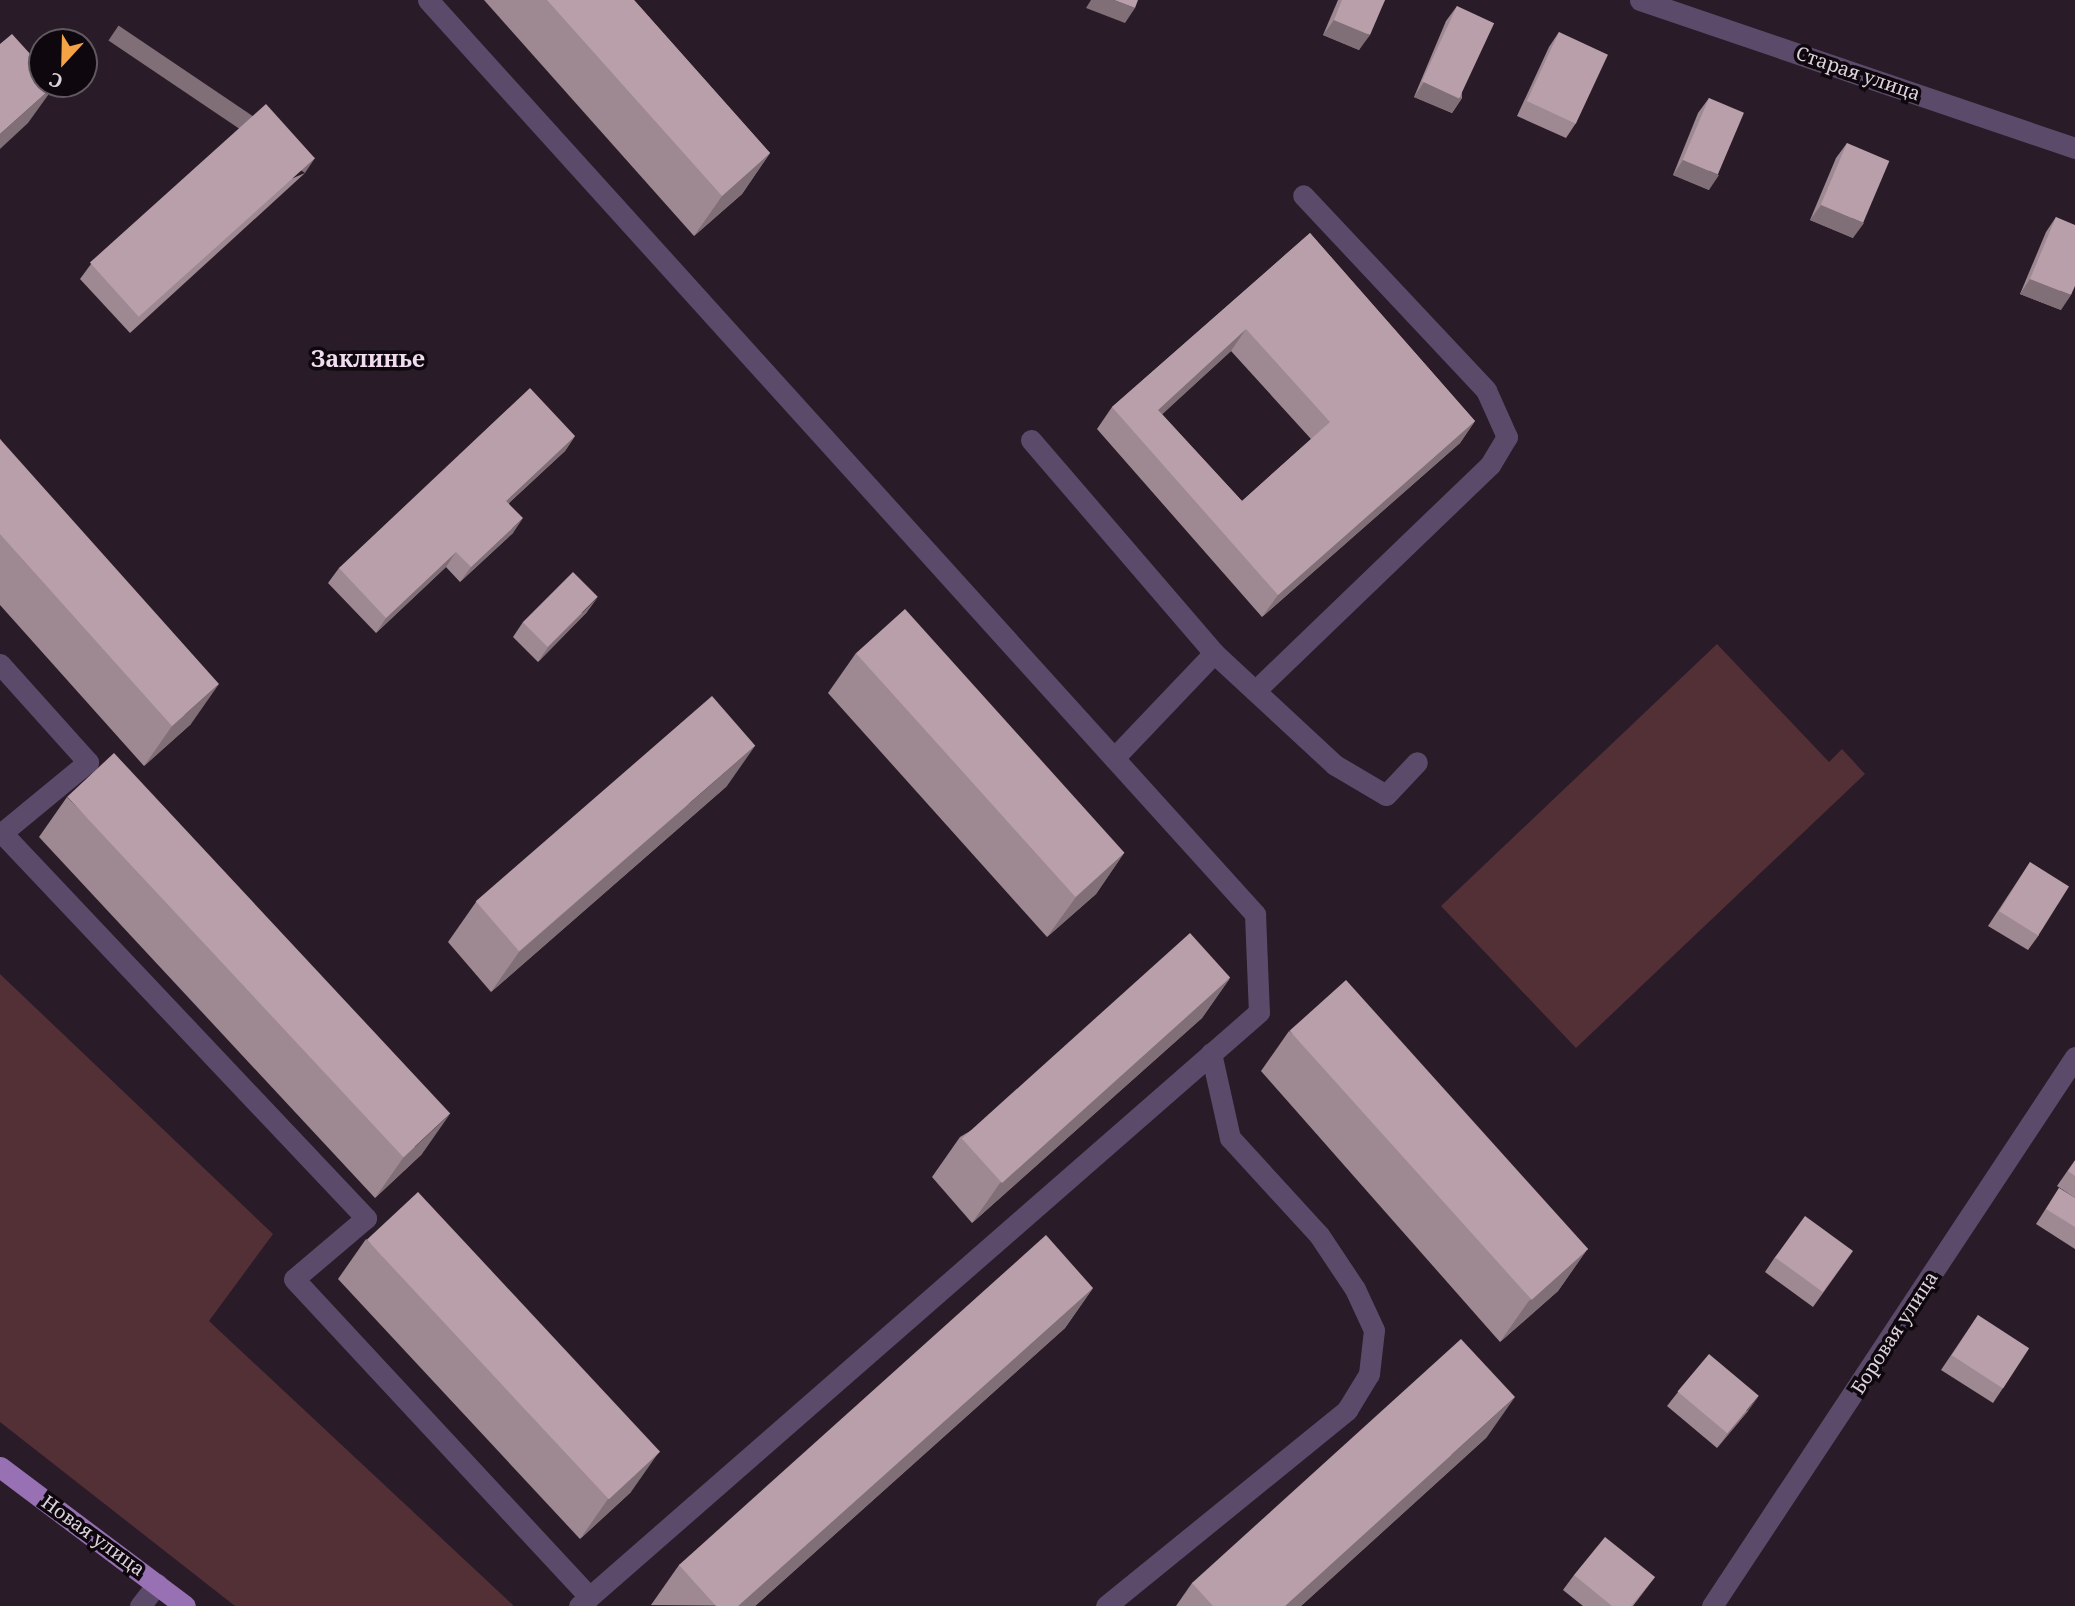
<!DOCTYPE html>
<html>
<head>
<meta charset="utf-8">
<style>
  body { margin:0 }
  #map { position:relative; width:2075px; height:1606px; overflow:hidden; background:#291b28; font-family:"Noto Serif",serif }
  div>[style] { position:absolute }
  .green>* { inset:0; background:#532f36 }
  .minor>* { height:21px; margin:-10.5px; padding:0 10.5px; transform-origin:10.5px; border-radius:10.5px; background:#5c4a6a }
  .major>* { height:21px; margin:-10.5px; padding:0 10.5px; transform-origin:10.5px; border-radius:10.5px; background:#9771b4 }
  .wall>* { inset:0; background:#9e8992 }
  .shaded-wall>* { inset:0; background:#816f77; transform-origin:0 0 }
  .building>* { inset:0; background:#b89faa; transform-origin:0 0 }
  span { translate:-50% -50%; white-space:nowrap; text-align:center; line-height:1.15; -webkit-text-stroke:7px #0e080e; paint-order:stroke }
  .street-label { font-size:19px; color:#dcd2db }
  .quarter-label { font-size:23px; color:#f1dcef; font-weight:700 }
  .north { position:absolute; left:28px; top:28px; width:70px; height:70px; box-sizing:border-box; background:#0e080e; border:2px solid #605960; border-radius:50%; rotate:202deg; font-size:19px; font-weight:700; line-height:28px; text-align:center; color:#dcd2db }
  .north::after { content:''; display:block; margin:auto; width:24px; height:32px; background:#f5a345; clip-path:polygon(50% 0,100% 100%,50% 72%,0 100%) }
</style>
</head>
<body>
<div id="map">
  <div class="green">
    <i style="clip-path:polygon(1717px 644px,1829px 762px,1842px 749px,1865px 774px,1576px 1048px,1441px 906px)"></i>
    <i style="clip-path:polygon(0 974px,273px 1234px,209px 1321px,514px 1606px,235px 1606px,0 1422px)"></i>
  </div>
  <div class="minor">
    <i style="left:428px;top:0;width:1233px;rotate:47.86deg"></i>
    <i style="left:1255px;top:914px;width:98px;rotate:87.7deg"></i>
    <i style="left:1259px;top:1012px;width:903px;rotate:138.86deg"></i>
    <i style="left:1640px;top:0;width:459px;rotate:18.8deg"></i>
    <i style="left:1031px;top:440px;width:281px;rotate:49.3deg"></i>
    <i style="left:1214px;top:653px;width:165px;rotate:42.8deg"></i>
    <i style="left:1335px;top:765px;width:59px;rotate:30.5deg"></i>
    <i style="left:1386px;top:795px;width:45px;rotate:-46.8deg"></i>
    <i style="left:0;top:664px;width:132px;rotate:48.1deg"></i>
    <i style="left:88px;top:762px;width:112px;rotate:140.5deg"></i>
    <i style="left:2px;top:833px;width:530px;rotate:46.61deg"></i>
    <i style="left:366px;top:1218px;width:94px;rotate:139.7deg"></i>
    <i style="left:294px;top:1279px;width:434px;rotate:47.1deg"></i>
    <i style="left:1255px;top:691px;width:326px;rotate:-43.9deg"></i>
    <i style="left:1490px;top:465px;width:33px;rotate:-59deg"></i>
    <i style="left:1507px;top:437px;width:51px;rotate:-114.1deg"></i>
    <i style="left:1486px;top:390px;width:267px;rotate:-133.2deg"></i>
    <i style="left:1114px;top:758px;width:145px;rotate:-46.4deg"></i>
    <i style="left:140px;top:1606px;width:28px;rotate:-52deg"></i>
    <i style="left:1106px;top:1606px;width:311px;rotate:-39.1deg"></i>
    <i style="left:1347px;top:1410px;width:42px;rotate:-58.6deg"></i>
    <i style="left:1369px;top:1374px;width:44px;rotate:-83.5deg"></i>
    <i style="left:1374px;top:1330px;width:45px;rotate:-114.9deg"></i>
    <i style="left:1355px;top:1289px;width:65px;rotate:-123.7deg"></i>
    <i style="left:1319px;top:1235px;width:132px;rotate:-132.5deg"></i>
    <i style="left:1230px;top:1138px;width:87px;rotate:-102.6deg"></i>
    <i style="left:1712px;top:1606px;width:658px;rotate:-56.53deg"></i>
  </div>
  <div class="major">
    <i style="left:0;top:1467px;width:231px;rotate:36.9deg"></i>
  </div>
  <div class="wall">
    <i style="clip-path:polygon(484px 0,634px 0,770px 153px,742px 194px,694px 236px)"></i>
    <i style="clip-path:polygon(1338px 0,1385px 0,1359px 50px,1323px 35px)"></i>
    <i style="clip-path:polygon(1457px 6px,1462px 98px,1452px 113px,1414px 97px,1446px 21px)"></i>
    <i style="clip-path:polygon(1559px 32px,1576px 123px,1566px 138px,1517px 116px,1549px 47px)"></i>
    <i style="clip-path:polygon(1709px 98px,1709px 190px,1673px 175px,1698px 113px)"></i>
    <i style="clip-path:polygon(1847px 143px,1853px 238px,1810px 220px,1836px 158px)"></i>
    <i style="clip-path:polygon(305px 173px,130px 333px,80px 279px,91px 264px)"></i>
    <i style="clip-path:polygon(2056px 217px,2061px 310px,2020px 294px,2046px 232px)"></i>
    <i style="clip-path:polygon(evenodd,1310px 233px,1475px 421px,1460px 443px,1262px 617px,1097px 429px,1112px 407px,1310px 233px,1231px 351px,1311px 439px,1242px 501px,1162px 414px,1231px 351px)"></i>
    <i style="clip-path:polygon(575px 436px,565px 451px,509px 503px,513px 533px,460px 582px,446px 567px,376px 633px,328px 583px,339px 568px)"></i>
    <i style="clip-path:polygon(0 439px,191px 724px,144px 766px,0 605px)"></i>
    <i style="clip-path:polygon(587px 612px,538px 662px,513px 637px,523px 622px)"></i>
    <i style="clip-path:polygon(856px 653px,1124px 853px,1096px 894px,1047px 937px,828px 693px)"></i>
    <i style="clip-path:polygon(727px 786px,491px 992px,448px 942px,476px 902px)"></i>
    <i style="clip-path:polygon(67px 797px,422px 1154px,375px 1198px,39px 837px)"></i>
    <i style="clip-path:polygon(2030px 862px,2039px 935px,2028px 950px,1988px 926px)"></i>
    <i style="clip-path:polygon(1230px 978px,1202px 1018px,972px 1223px,932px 1177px,960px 1137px)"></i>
    <i style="clip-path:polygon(1289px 1031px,1586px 1251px,1558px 1291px,1500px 1342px,1261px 1071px)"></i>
    <i style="clip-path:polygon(2075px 1160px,2075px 1198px,2057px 1186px)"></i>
    <i style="clip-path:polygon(2059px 1188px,2075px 1198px,2075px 1249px,2036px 1224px)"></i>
    <i style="clip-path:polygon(366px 1239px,631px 1492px,580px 1539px,338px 1279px)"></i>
    <i style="clip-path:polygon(1853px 1251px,1813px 1307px,1765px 1272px,1775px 1257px)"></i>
    <i style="clip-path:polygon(1093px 1288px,1065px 1328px,755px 1606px,651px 1605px,679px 1565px)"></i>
    <i style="clip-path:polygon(1978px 1315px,2003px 1388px,1993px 1403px,1941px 1370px)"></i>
    <i style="clip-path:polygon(1678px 1392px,1748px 1411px,1717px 1448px,1667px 1406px)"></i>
    <i style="clip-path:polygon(1487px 1437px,1301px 1606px,1176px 1606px,1192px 1583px)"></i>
    <i style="clip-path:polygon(1574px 1575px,1655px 1577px,1633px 1606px,1583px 1606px,1563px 1590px)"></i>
  </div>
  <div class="shaded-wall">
    <i style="clip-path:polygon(1091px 0,1114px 0,1135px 8px,1125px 23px,1086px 8px)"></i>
    <i style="clip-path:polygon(1334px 20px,1370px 35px,1359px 50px,1323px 35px)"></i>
    <i style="clip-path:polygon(1424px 82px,1462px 98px,1452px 113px,1414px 97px)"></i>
    <i style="clip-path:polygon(56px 84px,28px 123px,0 149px,0 134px)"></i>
    <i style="clip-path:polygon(770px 153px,742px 194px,694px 236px,722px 196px)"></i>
    <i style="left:315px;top:158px;width:18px;height:237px;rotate:124deg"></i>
    <i style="clip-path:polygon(1683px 160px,1719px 175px,1709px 190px,1673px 175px)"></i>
    <i style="clip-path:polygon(1821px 205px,1864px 223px,1853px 238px,1810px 220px)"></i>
    <i style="clip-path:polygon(2030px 279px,2071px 295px,2061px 310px,2020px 294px)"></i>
    <i style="clip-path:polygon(1246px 329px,1231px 351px,1143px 432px,1158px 410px)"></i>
    <i style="clip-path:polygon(1475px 421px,1460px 443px,1262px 617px,1278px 595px)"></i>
    <i style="clip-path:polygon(575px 436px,565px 451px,496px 515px,506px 501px)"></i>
    <i style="clip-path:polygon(523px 518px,513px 533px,460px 582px,471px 567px)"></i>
    <i style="clip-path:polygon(456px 552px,446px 567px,376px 633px,386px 618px)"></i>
    <i style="clip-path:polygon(598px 597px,587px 612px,538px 662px,548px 647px)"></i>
    <i style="clip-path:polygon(219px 684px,191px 724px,144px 766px,172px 726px)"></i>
    <i style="clip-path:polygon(755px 746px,727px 786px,491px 992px,519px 952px)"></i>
    <i style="clip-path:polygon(1124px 853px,1096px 894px,1047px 937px,1076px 897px)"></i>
    <i style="clip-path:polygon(1230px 978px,1202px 1018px,972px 1223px,1000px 1183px)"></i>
    <i style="clip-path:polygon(450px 1114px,422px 1154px,375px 1198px,403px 1158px)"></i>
    <i style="clip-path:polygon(1586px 1251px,1558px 1291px,1500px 1342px,1528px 1302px)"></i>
    <i style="clip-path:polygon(1093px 1288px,1065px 1328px,755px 1606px,738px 1606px)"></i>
    <i style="clip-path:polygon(1759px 1396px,1748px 1411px,1717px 1448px,1728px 1433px)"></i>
    <i style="clip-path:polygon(1515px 1397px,1487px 1437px,1301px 1606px,1285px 1606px)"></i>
    <i style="clip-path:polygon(659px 1452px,631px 1492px,580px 1539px,608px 1499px)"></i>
  </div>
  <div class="building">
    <i style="clip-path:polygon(547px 0,634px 0,770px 153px,722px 196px)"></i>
    <i style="clip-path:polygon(1114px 0,1138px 0,1135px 8px)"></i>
    <i style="clip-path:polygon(1342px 0,1385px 0,1370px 35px,1334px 20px)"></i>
    <i style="left:1457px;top:6px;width:41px;height:83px;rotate:25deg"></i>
    <i style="left:1559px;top:32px;width:54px;height:76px;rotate:25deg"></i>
    <i style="clip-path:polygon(12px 34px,42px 67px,42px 84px,56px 84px,0 134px,0 44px)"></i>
    <i style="left:1709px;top:98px;width:38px;height:67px;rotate:23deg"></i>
    <i style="left:266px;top:104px;width:73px;height:237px;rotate:48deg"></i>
    <i style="left:1847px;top:143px;width:46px;height:67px;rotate:23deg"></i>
    <i style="clip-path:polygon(2056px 217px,2075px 225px,2075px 286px,2071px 295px,2030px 279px)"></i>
    <i style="clip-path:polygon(evenodd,1310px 233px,1475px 421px,1278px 595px,1112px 407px,1310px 233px,1246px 329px,1330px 422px,1242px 501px,1158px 410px,1246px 329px)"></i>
    <i style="clip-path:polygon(530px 388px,575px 436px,506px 501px,523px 518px,471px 567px,456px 552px,386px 618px,339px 568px)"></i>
    <i style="clip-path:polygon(0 439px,219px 684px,172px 726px,0 534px)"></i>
    <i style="left:573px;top:572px;width:35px;height:71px;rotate:45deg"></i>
    <i style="left:905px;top:609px;width:328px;height:66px;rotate:48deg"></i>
    <i style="left:712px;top:696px;width:66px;height:313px;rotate:49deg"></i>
    <i style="left:114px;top:753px;width:493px;height:64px;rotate:47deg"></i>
    <i style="left:2030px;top:862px;width:46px;height:58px;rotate:32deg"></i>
    <i style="left:1190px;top:933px;width:60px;height:307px;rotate:48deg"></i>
    <i style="left:1346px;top:980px;width:362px;height:76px;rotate:48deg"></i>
    <i style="clip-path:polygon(2075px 1161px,2075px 1176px,2068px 1171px)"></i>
    <i style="clip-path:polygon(2059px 1188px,2075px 1198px,2075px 1227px,2046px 1209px)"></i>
    <i style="left:418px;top:1192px;width:355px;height:70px;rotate:47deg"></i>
    <i style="left:1805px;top:1216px;width:59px;height:51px;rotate:36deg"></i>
    <i style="clip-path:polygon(1046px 1235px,1093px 1288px,738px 1606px,716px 1606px,679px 1565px)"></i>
    <i style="left:1978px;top:1315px;width:61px;height:48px;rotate:33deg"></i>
    <i style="clip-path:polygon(1461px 1339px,1515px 1397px,1285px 1606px,1213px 1606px,1192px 1583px)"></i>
    <i style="left:1709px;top:1354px;width:65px;height:49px;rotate:40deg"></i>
    <i style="clip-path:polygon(1605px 1537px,1655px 1577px,1631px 1606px,1612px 1606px,1574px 1575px)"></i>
  </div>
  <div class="street-label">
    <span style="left:1858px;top:74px;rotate:19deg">Старая улица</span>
    <span style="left:1895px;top:1333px;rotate:-57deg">Боровая улица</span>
    <span style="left:93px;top:1536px;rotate:36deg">Новая улица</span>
  </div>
  <div class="quarter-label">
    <span style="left:368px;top:358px">Заклинье</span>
  </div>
  <div class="north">С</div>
</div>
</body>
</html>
